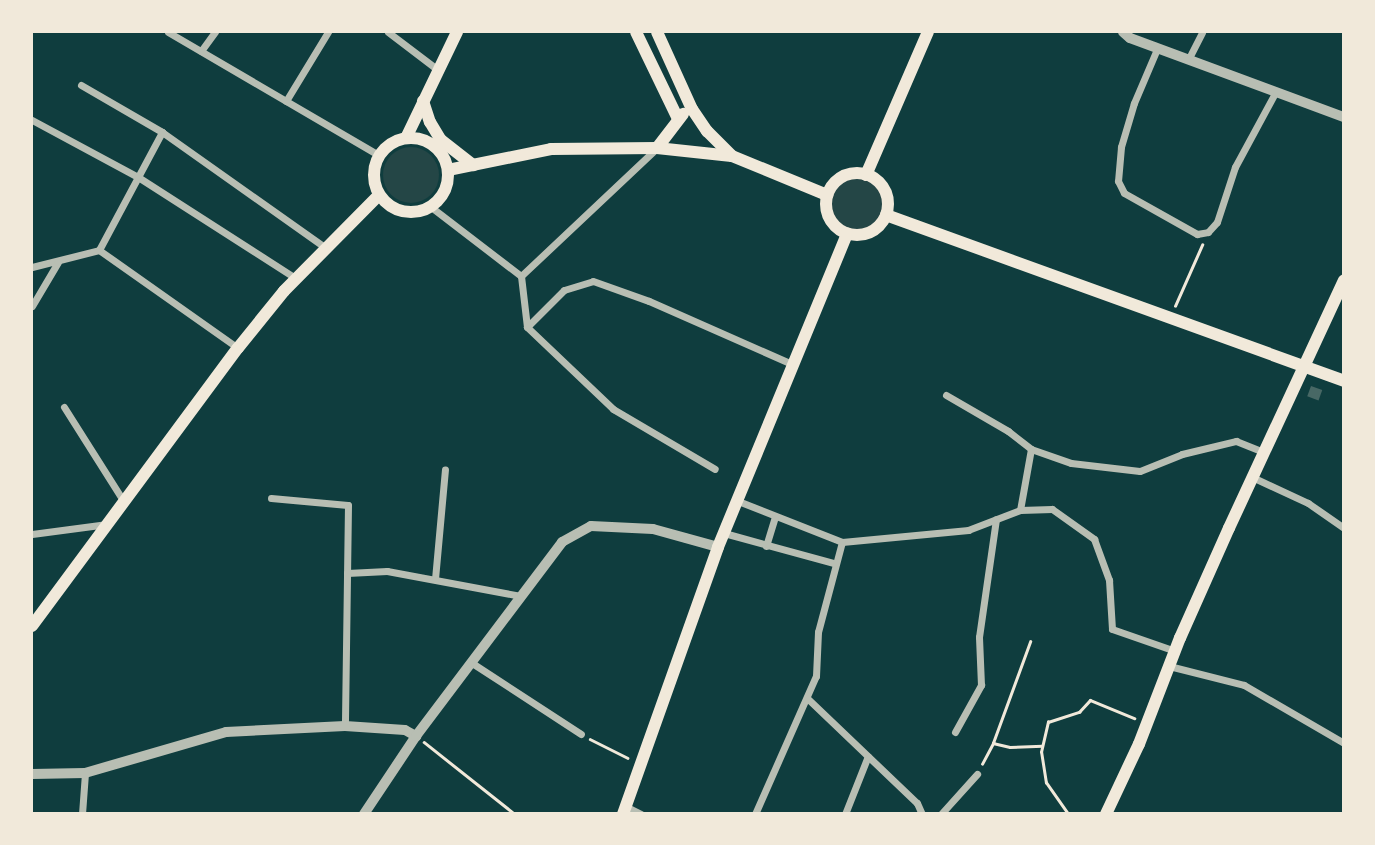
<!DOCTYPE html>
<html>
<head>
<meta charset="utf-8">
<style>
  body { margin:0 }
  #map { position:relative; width:1375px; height:845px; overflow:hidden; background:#0f3d3e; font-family:Poppins,sans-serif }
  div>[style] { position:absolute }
  .green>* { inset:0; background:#244646 }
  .round { border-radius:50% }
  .building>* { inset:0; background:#486865; transform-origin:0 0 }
  .path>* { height:2.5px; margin:-1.25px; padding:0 1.25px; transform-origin:1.25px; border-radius:1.25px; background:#f1e9da }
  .minor>* { height:7px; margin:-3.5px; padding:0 3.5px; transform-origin:3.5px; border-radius:3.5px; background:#b8beb3 }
  .tertiary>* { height:10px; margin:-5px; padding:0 5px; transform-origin:5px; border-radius:5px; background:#b8beb3 }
  .secondary>* { height:12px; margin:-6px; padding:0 6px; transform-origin:6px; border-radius:6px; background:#f1e9da }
  .secondary>.ring { margin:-6px; padding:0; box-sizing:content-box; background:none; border:12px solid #f1e9da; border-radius:50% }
  span { translate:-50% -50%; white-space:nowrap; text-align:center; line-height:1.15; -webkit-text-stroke:6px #f1e9da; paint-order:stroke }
  .frame { position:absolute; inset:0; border:33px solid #f1e9da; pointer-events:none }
</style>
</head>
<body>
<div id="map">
  <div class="green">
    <i class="round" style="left:383px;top:147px;width:56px;height:56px"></i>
    <i class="round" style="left:829px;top:178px;width:54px;height:54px"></i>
  </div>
  <div class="building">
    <i style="left:1311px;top:386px;width:12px;height:11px;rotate:20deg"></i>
  </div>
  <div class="path">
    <i style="left:1175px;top:306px;width:67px;rotate:-66.1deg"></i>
    <i style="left:590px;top:739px;width:42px;rotate:26.6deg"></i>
    <i style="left:424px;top:742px;width:116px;rotate:38.4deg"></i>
    <i style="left:993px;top:743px;width:108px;rotate:-69.9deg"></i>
    <i style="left:982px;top:764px;width:24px;rotate:-62deg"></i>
    <i style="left:993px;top:743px;width:17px;rotate:13deg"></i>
    <i style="left:1010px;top:747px;width:32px;rotate:-2deg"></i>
    <i style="left:1068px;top:814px;width:38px;rotate:-125deg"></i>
    <i style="left:1046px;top:783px;width:31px;rotate:-99deg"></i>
    <i style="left:1041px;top:752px;width:31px;rotate:-77deg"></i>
    <i style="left:1048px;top:722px;width:33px;rotate:-18deg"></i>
    <i style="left:1079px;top:712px;width:16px;rotate:-47deg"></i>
    <i style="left:1090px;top:700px;width:48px;rotate:22.2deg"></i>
  </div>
  <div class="minor">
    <i style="left:168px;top:32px;width:246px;rotate:30.3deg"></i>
    <i style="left:388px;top:32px;width:63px;rotate:37.2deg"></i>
    <i style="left:1157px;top:49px;width:59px;rotate:113.1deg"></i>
    <i style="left:1134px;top:103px;width:46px;rotate:106.5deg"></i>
    <i style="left:1121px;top:147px;width:34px;rotate:95deg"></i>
    <i style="left:1118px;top:181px;width:13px;rotate:63deg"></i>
    <i style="left:1124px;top:193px;width:84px;rotate:29.3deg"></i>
    <i style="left:1197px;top:234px;width:11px;rotate:-10deg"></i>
    <i style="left:1208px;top:232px;width:13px;rotate:-48deg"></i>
    <i style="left:1217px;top:222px;width:58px;rotate:-71.9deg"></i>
    <i style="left:1235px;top:167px;width:84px;rotate:-61.6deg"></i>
    <i style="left:201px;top:51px;width:24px;rotate:-54deg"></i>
    <i style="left:1188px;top:60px;width:31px;rotate:-63deg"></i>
    <i style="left:81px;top:85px;width:94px;rotate:30.1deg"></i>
    <i style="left:162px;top:132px;width:201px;rotate:35.3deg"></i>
    <i style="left:286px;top:101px;width:81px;rotate:-58.7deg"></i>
    <i style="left:32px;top:120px;width:120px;rotate:28.3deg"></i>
    <i style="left:138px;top:177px;width:189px;rotate:32.7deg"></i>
    <i style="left:431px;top:207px;width:113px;rotate:37.5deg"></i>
    <i style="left:521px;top:276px;width:51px;rotate:83.3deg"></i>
    <i style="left:527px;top:327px;width:119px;rotate:43.6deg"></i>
    <i style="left:613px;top:409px;width:118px;rotate:30.5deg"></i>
    <i style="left:99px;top:250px;width:134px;rotate:-61.9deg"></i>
    <i style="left:32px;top:267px;width:69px;rotate:-14.2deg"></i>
    <i style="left:99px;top:250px;width:170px;rotate:35.2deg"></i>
    <i style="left:521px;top:276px;width:185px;rotate:-43.3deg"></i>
    <i style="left:32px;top:306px;width:51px;rotate:-59.4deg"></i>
    <i style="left:527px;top:327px;width:52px;rotate:-45deg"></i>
    <i style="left:564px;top:290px;width:30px;rotate:-17deg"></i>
    <i style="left:593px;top:281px;width:59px;rotate:19.7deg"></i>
    <i style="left:649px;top:301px;width:158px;rotate:23.8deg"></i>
    <i style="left:946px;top:395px;width:72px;rotate:30.1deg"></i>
    <i style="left:1008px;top:431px;width:29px;rotate:38deg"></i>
    <i style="left:64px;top:407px;width:112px;rotate:57.7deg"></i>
    <i style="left:1252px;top:477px;width:62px;rotate:24.9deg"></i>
    <i style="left:1308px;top:503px;width:44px;rotate:34.8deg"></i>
    <i style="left:271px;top:498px;width:77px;rotate:5.2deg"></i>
    <i style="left:348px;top:505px;width:221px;rotate:90.8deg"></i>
    <i style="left:738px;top:501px;width:112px;rotate:21.5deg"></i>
    <i style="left:842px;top:542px;width:127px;rotate:-5.4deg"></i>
    <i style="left:968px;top:530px;width:56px;rotate:-21deg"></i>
    <i style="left:1020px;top:510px;width:32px;rotate:-2deg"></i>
    <i style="left:1052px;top:509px;width:52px;rotate:35.5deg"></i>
    <i style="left:1094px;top:539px;width:44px;rotate:69.9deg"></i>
    <i style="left:1109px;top:580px;width:49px;rotate:86.5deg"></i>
    <i style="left:1112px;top:629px;width:67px;rotate:19.2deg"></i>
    <i style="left:1020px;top:510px;width:62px;rotate:-79.8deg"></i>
    <i style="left:1031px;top:449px;width:42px;rotate:19.3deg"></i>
    <i style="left:1071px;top:463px;width:69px;rotate:6.6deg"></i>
    <i style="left:1140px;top:471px;width:45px;rotate:-22deg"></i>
    <i style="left:1182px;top:454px;width:56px;rotate:-13.5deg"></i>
    <i style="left:1236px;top:441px;width:29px;rotate:22deg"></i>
    <i style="left:724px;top:533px;width:114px;rotate:15.3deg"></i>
    <i style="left:32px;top:534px;width:76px;rotate:-7.6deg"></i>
    <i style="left:766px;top:546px;width:31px;rotate:-73deg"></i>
    <i style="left:347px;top:573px;width:40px;rotate:-2.9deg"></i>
    <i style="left:387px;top:571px;width:136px;rotate:10.6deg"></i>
    <i style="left:435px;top:579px;width:110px;rotate:-84.8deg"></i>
    <i style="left:472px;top:663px;width:130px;rotate:33.1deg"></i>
    <i style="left:1169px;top:666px;width:77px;rotate:14.2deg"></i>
    <i style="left:1244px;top:685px;width:116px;rotate:30.1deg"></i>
    <i style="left:807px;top:698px;width:152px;rotate:43.7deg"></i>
    <i style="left:917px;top:803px;width:12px;rotate:66deg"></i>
    <i style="left:955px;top:732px;width:54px;rotate:-61deg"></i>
    <i style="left:981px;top:685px;width:48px;rotate:-92.4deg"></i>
    <i style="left:979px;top:637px;width:119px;rotate:-81.8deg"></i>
    <i style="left:625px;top:806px;width:18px;rotate:27deg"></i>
    <i style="left:82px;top:814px;width:41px;rotate:-85.8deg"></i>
    <i style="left:755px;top:814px;width:151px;rotate:-66.2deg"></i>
    <i style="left:816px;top:676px;width:44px;rotate:-87.4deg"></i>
    <i style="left:818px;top:632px;width:93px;rotate:-75.1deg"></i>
    <i style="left:845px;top:814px;width:62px;rotate:-68.4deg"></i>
    <i style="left:941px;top:814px;width:54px;rotate:-48deg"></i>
  </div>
  <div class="tertiary">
    <i style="left:1123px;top:32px;width:9px;rotate:41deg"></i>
    <i style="left:1130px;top:38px;width:228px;rotate:20.3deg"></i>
    <i style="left:32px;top:774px;width:53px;rotate:-1.1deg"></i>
    <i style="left:85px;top:773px;width:147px;rotate:-16.2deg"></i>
    <i style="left:226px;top:732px;width:119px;rotate:-2.9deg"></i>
    <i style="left:345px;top:726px;width:60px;rotate:3.8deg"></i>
    <i style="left:405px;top:730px;width:13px;rotate:29deg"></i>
    <i style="left:364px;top:814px;width:94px;rotate:-56.3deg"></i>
    <i style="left:416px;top:736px;width:243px;rotate:-53deg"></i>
    <i style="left:562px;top:542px;width:33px;rotate:-29deg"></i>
    <i style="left:591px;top:526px;width:62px;rotate:2.8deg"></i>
    <i style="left:653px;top:529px;width:67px;rotate:15.5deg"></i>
  </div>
  <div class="secondary">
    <i style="left:636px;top:32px;width:94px;rotate:64.2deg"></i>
    <i style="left:657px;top:32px;width:85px;rotate:65.6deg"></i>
    <i style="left:692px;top:109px;width:27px;rotate:56deg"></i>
    <i style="left:707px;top:131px;width:35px;rotate:45deg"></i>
    <i style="left:423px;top:101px;width:22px;rotate:72deg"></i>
    <i style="left:430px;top:122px;width:21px;rotate:59deg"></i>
    <i style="left:441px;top:140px;width:41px;rotate:38deg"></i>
    <i style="left:406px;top:138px;width:118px;rotate:-64.3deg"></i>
    <i class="ring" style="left:374px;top:138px;width:62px;height:62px"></i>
    <i style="left:657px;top:148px;width:43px;rotate:-52.6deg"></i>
    <i style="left:448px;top:170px;width:105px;rotate:-11.5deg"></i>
    <i style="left:551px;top:149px;width:106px;rotate:-0.5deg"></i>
    <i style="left:657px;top:148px;width:75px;rotate:6.1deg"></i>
    <i style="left:732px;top:156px;width:103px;rotate:22.3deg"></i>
    <i class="ring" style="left:826px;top:173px;width:50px;height:50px"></i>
    <i style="left:866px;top:175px;width:156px;rotate:-66.6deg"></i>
    <i style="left:886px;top:215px;width:487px;rotate:19.9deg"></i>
    <i style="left:32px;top:626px;width:346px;rotate:-53.5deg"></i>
    <i style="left:238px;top:348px;width:73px;rotate:-51.1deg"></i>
    <i style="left:284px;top:291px;width:135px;rotate:-45.3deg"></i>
    <i style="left:623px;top:814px;width:283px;rotate:-70.4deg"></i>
    <i style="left:718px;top:547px;width:339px;rotate:-67.6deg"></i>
    <i style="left:1106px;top:814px;width:77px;rotate:-64.8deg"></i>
    <i style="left:1139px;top:744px;width:114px;rotate:-68.9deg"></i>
    <i style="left:1180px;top:638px;width:120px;rotate:-66deg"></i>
    <i style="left:1229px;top:528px;width:273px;rotate:-65.1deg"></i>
  </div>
  <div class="frame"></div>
</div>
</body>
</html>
